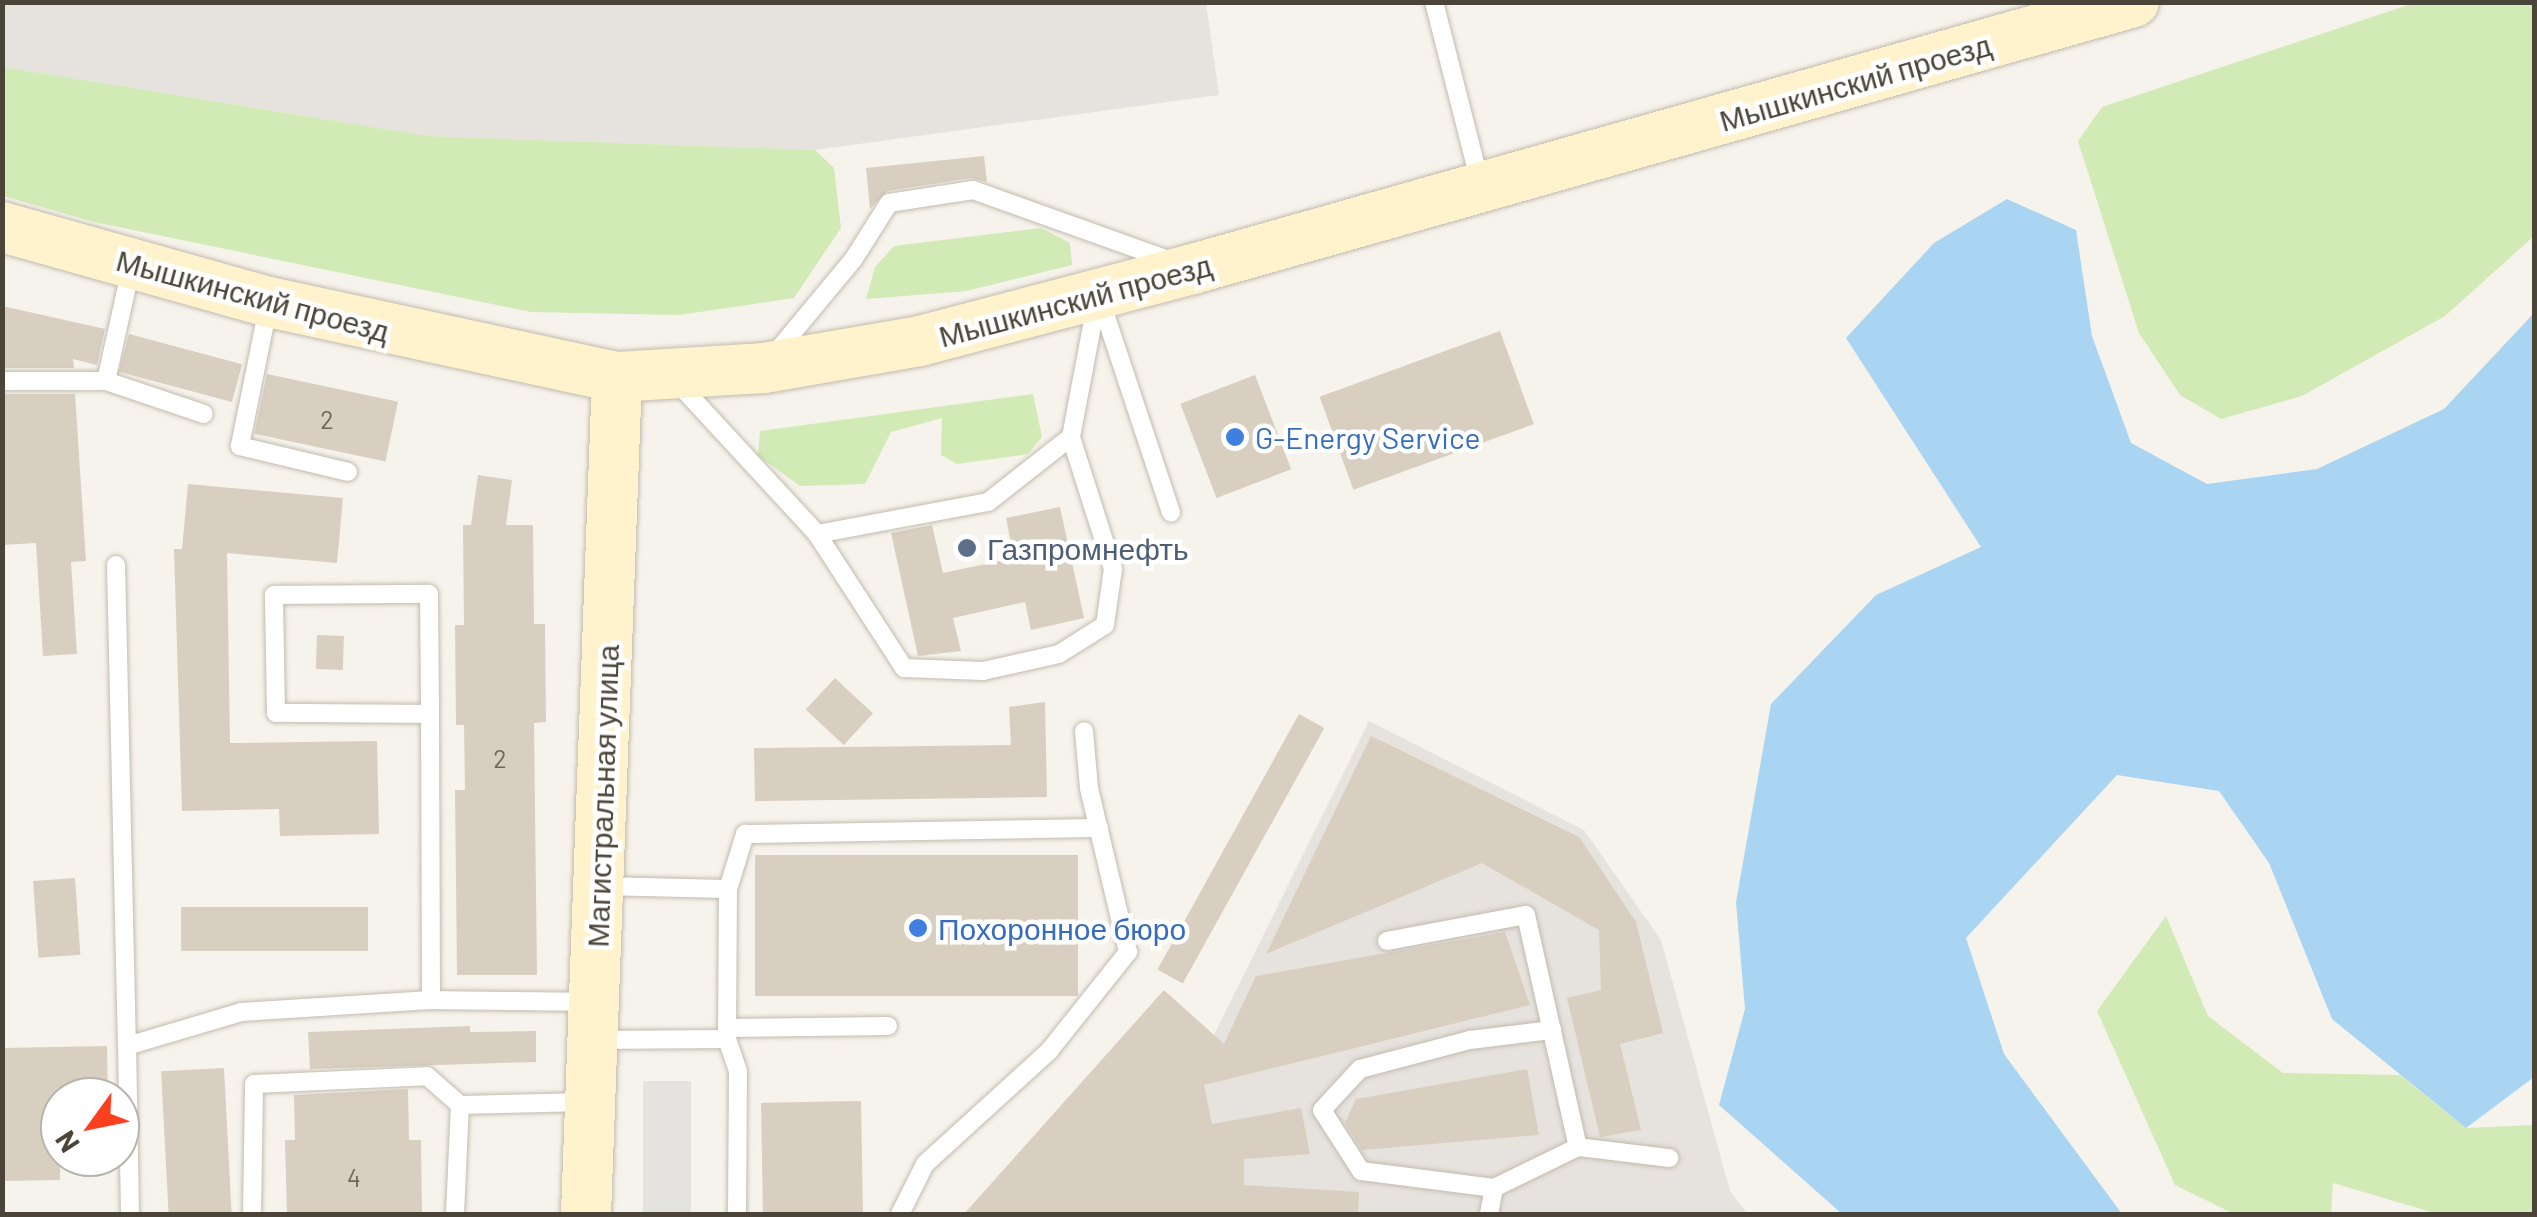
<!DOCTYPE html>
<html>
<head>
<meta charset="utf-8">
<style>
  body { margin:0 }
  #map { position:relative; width:2537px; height:1217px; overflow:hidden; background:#f6f3ec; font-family:Barlow,sans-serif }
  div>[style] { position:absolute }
  .industrial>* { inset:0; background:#e6e2dd }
  .green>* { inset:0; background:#d2eab5 }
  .parking>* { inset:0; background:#e5e3e0; transform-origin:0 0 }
  .water>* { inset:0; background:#a9d4f2 }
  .building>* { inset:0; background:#d8cfc1; transform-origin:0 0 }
  .roads { filter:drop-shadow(0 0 2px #c2bbae) drop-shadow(0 0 2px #c2bbae) }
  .service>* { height:18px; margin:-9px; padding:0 9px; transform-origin:9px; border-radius:9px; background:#fff }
  .secondary>* { height:50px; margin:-25px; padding:0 25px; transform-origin:25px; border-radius:25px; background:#fff3cd }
  .dots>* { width:28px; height:28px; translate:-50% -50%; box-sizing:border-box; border:5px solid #fff; border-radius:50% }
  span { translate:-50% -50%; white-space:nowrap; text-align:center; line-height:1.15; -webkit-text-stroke:9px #fff; paint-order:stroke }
  .number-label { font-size:25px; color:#6e675b }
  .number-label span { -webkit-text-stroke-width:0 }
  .street-label { font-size:30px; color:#4b4439 }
  .shop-label { font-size:30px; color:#366cbe }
  .left { translate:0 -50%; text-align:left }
  .service-label { font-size:30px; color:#4e5e75 }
  .frame { position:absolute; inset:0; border:5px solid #4b4439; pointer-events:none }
  .north { position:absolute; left:40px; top:1077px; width:100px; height:100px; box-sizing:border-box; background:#fff; border:2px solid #b7b4b0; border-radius:50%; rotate:237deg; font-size:28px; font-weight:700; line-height:40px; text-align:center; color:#4b4439 }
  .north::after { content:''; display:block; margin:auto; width:35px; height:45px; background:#fc3f1d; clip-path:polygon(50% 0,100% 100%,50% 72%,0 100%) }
</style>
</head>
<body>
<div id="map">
  <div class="industrial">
    <i style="clip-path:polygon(2px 3px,1206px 3px,1219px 95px,815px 150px,428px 136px,3px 67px)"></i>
    <i style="clip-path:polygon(1369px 721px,1584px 830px,1661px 940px,1730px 1191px,1748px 1214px,1056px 1214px,1212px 1039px)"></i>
  </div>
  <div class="green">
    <i style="clip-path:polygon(2417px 2px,2534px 3px,2534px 236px,2445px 316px,2302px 396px,2221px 419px,2180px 395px,2139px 333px,2078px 141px,2102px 107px)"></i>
    <i style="clip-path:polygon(3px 67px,428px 136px,815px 150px,834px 168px,841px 228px,794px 298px,679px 315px,531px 312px,94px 222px,3px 196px)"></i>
    <i style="clip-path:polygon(1041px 228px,1070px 243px,1072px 265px,966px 291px,866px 299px,875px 267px,894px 246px)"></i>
    <i style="clip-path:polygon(1033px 394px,1042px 437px,1028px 454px,957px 464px,941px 455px,942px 418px,891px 432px,865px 484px,800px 486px,758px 456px,760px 431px)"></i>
    <i style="clip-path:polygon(2166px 916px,2208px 1016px,2283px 1073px,2400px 1075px,2466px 1128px,2534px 1125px,2534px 1214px,2438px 1214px,2333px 1183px,2331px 1214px,2234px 1214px,2175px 1185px,2097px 1011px)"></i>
  </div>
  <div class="parking">
    <i style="left:643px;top:1081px;width:48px;height:133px"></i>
  </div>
  <div class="water">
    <i style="clip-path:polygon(2007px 199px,2076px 230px,2092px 336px,2131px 443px,2207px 484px,2317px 469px,2444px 409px,2534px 313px,2534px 1077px,2466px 1128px,2332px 1019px,2269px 863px,2219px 791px,2117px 775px,1966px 938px,2004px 1054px,2122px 1214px,1842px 1214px,1719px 1105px,1745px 1009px,1736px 902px,1771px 704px,1876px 595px,1981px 547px,1846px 338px,1934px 243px)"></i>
  </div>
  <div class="building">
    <i style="clip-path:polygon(984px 156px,987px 182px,971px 178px,887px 191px,870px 209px,866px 168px)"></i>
    <i style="clip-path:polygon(2px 306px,105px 329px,97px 365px,73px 359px,74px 368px,2px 368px)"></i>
    <i style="left:1500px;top:331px;width:99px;height:192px;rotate:70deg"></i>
    <i style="left:129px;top:334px;width:117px;height:39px;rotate:15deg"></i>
    <i style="left:267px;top:374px;width:134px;height:61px;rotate:12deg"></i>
    <i style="left:1255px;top:375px;width:101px;height:80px;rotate:69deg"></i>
    <i style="clip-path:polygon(2px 394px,75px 394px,86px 561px,71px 562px,77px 654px,43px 656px,36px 543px,2px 545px)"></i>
    <i style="clip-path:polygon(478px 475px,512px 480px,506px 525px,533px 525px,534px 624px,545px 624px,546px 722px,534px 723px,537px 975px,457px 975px,455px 790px,465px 790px,464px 725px,456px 725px,455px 625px,464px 625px,463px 525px,471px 525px)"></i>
    <i style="clip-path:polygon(188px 484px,343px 498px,337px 563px,227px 553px,230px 743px,377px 741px,379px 834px,280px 836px,279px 809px,182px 811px,174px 549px,182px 549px)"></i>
    <i style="clip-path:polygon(1060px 507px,1084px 618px,1031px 630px,1025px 602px,953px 618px,961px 651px,918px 656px,891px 533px,932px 525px,943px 573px,1014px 558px,1006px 518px)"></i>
    <i style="left:317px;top:635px;width:27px;height:34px;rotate:2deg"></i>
    <i style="left:835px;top:678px;width:52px;height:43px;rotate:43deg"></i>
    <i style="clip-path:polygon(1045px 702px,1047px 797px,755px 801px,754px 748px,1011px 745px,1009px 707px)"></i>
    <i style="left:1299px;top:714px;width:29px;height:292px;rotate:29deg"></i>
    <i style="clip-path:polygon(1371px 736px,1579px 837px,1636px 922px,1663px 1033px,1620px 1044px,1641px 1130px,1600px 1137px,1567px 998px,1601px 990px,1599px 930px,1482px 863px,1266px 954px)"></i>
    <i style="left:1078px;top:855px;width:141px;height:323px;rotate:90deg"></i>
    <i style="left:75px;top:878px;width:77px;height:42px;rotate:86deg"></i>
    <i style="left:368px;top:907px;width:44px;height:187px;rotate:90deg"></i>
    <i style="clip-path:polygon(1505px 932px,1530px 1005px,1204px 1085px,1212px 1124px,1301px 1108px,1310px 1154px,1244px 1159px,1244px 1185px,1359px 1192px,1358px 1214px,964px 1214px,1164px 990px,1224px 1044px,1256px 976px)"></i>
    <i style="clip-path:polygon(470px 1026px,470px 1032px,536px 1031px,536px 1062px,310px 1069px,308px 1032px)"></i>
    <i style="clip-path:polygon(107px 1046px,108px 1097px,60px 1097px,60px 1180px,2px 1181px,2px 1048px)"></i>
    <i style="left:224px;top:1068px;width:146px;height:63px;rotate:87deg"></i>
    <i style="clip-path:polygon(1527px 1069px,1539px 1135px,1362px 1150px,1345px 1123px,1356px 1099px)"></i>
    <i style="clip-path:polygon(408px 1089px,409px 1140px,421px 1140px,422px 1214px,287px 1214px,285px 1140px,295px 1140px,294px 1095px)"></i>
    <i style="left:861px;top:1101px;width:113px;height:100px;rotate:89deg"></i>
  </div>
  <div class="roads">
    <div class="service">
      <i style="left:1434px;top:2px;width:190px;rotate:75.7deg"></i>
      <i style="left:1100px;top:299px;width:225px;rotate:71.6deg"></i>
      <i style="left:269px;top:303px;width:146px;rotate:101.5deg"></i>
      <i style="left:240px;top:446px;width:111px;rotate:13.5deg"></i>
      <i style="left:774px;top:355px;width:124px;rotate:-50.3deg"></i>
      <i style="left:853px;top:260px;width:67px;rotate:-57.7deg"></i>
      <i style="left:889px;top:203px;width:85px;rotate:-8.8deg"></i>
      <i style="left:973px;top:190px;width:214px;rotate:19.7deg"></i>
      <i style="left:675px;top:380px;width:209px;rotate:47.3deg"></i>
      <i style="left:817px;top:534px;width:174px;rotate:-10.6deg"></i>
      <i style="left:988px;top:502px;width:105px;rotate:-38.1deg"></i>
      <i style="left:1071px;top:437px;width:140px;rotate:-79.3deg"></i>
      <i style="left:2px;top:381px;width:104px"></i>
      <i style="left:106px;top:381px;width:120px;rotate:-77.5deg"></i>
      <i style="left:106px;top:381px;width:103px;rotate:18.6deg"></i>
      <i style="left:817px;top:534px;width:160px;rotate:57deg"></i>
      <i style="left:904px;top:668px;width:79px;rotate:2.2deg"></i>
      <i style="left:983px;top:671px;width:78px;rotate:-12.6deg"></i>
      <i style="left:1059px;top:654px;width:54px;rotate:-32.2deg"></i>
      <i style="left:1105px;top:625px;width:57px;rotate:-81.9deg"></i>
      <i style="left:1113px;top:569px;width:139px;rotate:-107.7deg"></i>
      <i style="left:116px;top:565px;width:481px;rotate:88.7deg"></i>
      <i style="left:430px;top:714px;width:154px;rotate:-179.6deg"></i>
      <i style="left:276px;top:713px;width:118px;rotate:-91deg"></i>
      <i style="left:274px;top:595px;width:155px;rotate:-0.4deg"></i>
      <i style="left:429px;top:594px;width:120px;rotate:89.5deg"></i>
      <i style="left:430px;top:714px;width:286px;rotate:89.8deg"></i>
      <i style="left:431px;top:1000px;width:161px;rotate:0.7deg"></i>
      <i style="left:599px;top:886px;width:129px;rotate:1.3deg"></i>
      <i style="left:728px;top:889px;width:139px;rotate:90.4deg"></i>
      <i style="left:727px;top:1028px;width:161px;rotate:-0.7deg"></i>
      <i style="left:728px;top:889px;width:58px;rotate:-72.8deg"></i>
      <i style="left:745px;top:834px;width:354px;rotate:-1deg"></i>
      <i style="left:1387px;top:941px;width:141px;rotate:-10.6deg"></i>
      <i style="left:1526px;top:915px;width:238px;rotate:77.4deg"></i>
      <i style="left:1578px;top:1147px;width:93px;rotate:154deg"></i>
      <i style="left:1494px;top:1188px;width:26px;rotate:101deg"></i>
      <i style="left:727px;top:1039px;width:34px;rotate:71deg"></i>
      <i style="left:738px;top:1071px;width:143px;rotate:90.4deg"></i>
      <i style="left:594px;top:1040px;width:133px;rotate:-0.4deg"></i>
      <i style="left:727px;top:1039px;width:11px;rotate:-90deg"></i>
      <i style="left:1578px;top:1147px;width:92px;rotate:6.9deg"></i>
      <i style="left:1494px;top:1188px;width:134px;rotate:-172.7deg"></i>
      <i style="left:1361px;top:1171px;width:72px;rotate:-122.6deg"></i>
      <i style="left:1322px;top:1110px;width:56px;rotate:-47.2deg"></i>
      <i style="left:1360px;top:1069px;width:114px;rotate:-14.8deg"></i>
      <i style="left:1470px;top:1040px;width:83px;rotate:-7deg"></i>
      <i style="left:130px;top:1214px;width:168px;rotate:-91deg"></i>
      <i style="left:127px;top:1046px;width:119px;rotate:-16.6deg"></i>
      <i style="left:241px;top:1012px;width:190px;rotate:-3.6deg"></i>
      <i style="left:252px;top:1214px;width:130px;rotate:-89.1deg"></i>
      <i style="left:254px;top:1084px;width:173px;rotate:-2.6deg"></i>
      <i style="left:427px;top:1076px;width:44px;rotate:41.3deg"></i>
      <i style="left:460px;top:1105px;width:125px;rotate:-1.4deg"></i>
      <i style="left:455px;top:1214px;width:109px;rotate:-87.4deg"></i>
      <i style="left:900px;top:1214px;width:56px;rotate:-63.4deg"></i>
      <i style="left:925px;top:1164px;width:168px;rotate:-42.3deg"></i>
      <i style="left:1049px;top:1051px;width:127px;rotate:-51.4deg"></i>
      <i style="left:1128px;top:952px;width:169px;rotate:-103.4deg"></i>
      <i style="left:1089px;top:788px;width:57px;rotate:-95deg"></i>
    </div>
    <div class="secondary">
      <i style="left:2px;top:227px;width:277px;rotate:15.7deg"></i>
      <i style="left:269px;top:302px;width:356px;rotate:12.2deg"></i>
      <i style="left:617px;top:377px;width:147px;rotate:-3.5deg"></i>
      <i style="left:764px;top:368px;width:158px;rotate:-9.8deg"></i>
      <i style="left:920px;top:341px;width:282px;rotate:-14.8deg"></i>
      <i style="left:1193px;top:269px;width:978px;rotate:-15.84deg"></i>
      <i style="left:586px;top:1214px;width:838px;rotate:-87.88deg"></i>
    </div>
  </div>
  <div class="dots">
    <i style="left:1235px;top:437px;background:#3f7fe0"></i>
    <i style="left:967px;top:548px;background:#5c6f8a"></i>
    <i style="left:918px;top:928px;background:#3f7fe0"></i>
  </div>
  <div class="number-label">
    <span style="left:327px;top:419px">2</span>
    <span style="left:500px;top:758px">2</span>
    <span style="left:354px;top:1177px">4</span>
  </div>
  <div class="street-label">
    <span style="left:1855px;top:82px;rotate:-16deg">Мышкинский проезд</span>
    <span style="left:253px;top:295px;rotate:15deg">Мышкинский проезд</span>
    <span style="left:1075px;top:300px;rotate:-15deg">Мышкинский проезд</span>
    <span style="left:602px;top:796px;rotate:-88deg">Магистральная улица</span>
  </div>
  <div class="shop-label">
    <span class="left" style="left:1255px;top:437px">G-Energy Service</span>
    <span class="left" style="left:938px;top:928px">Похоронное бюро</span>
  </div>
  <div class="service-label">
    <span class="left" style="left:987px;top:548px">Газпромнефть</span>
  </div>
  <div class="frame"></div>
  <div class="north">N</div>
</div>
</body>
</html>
